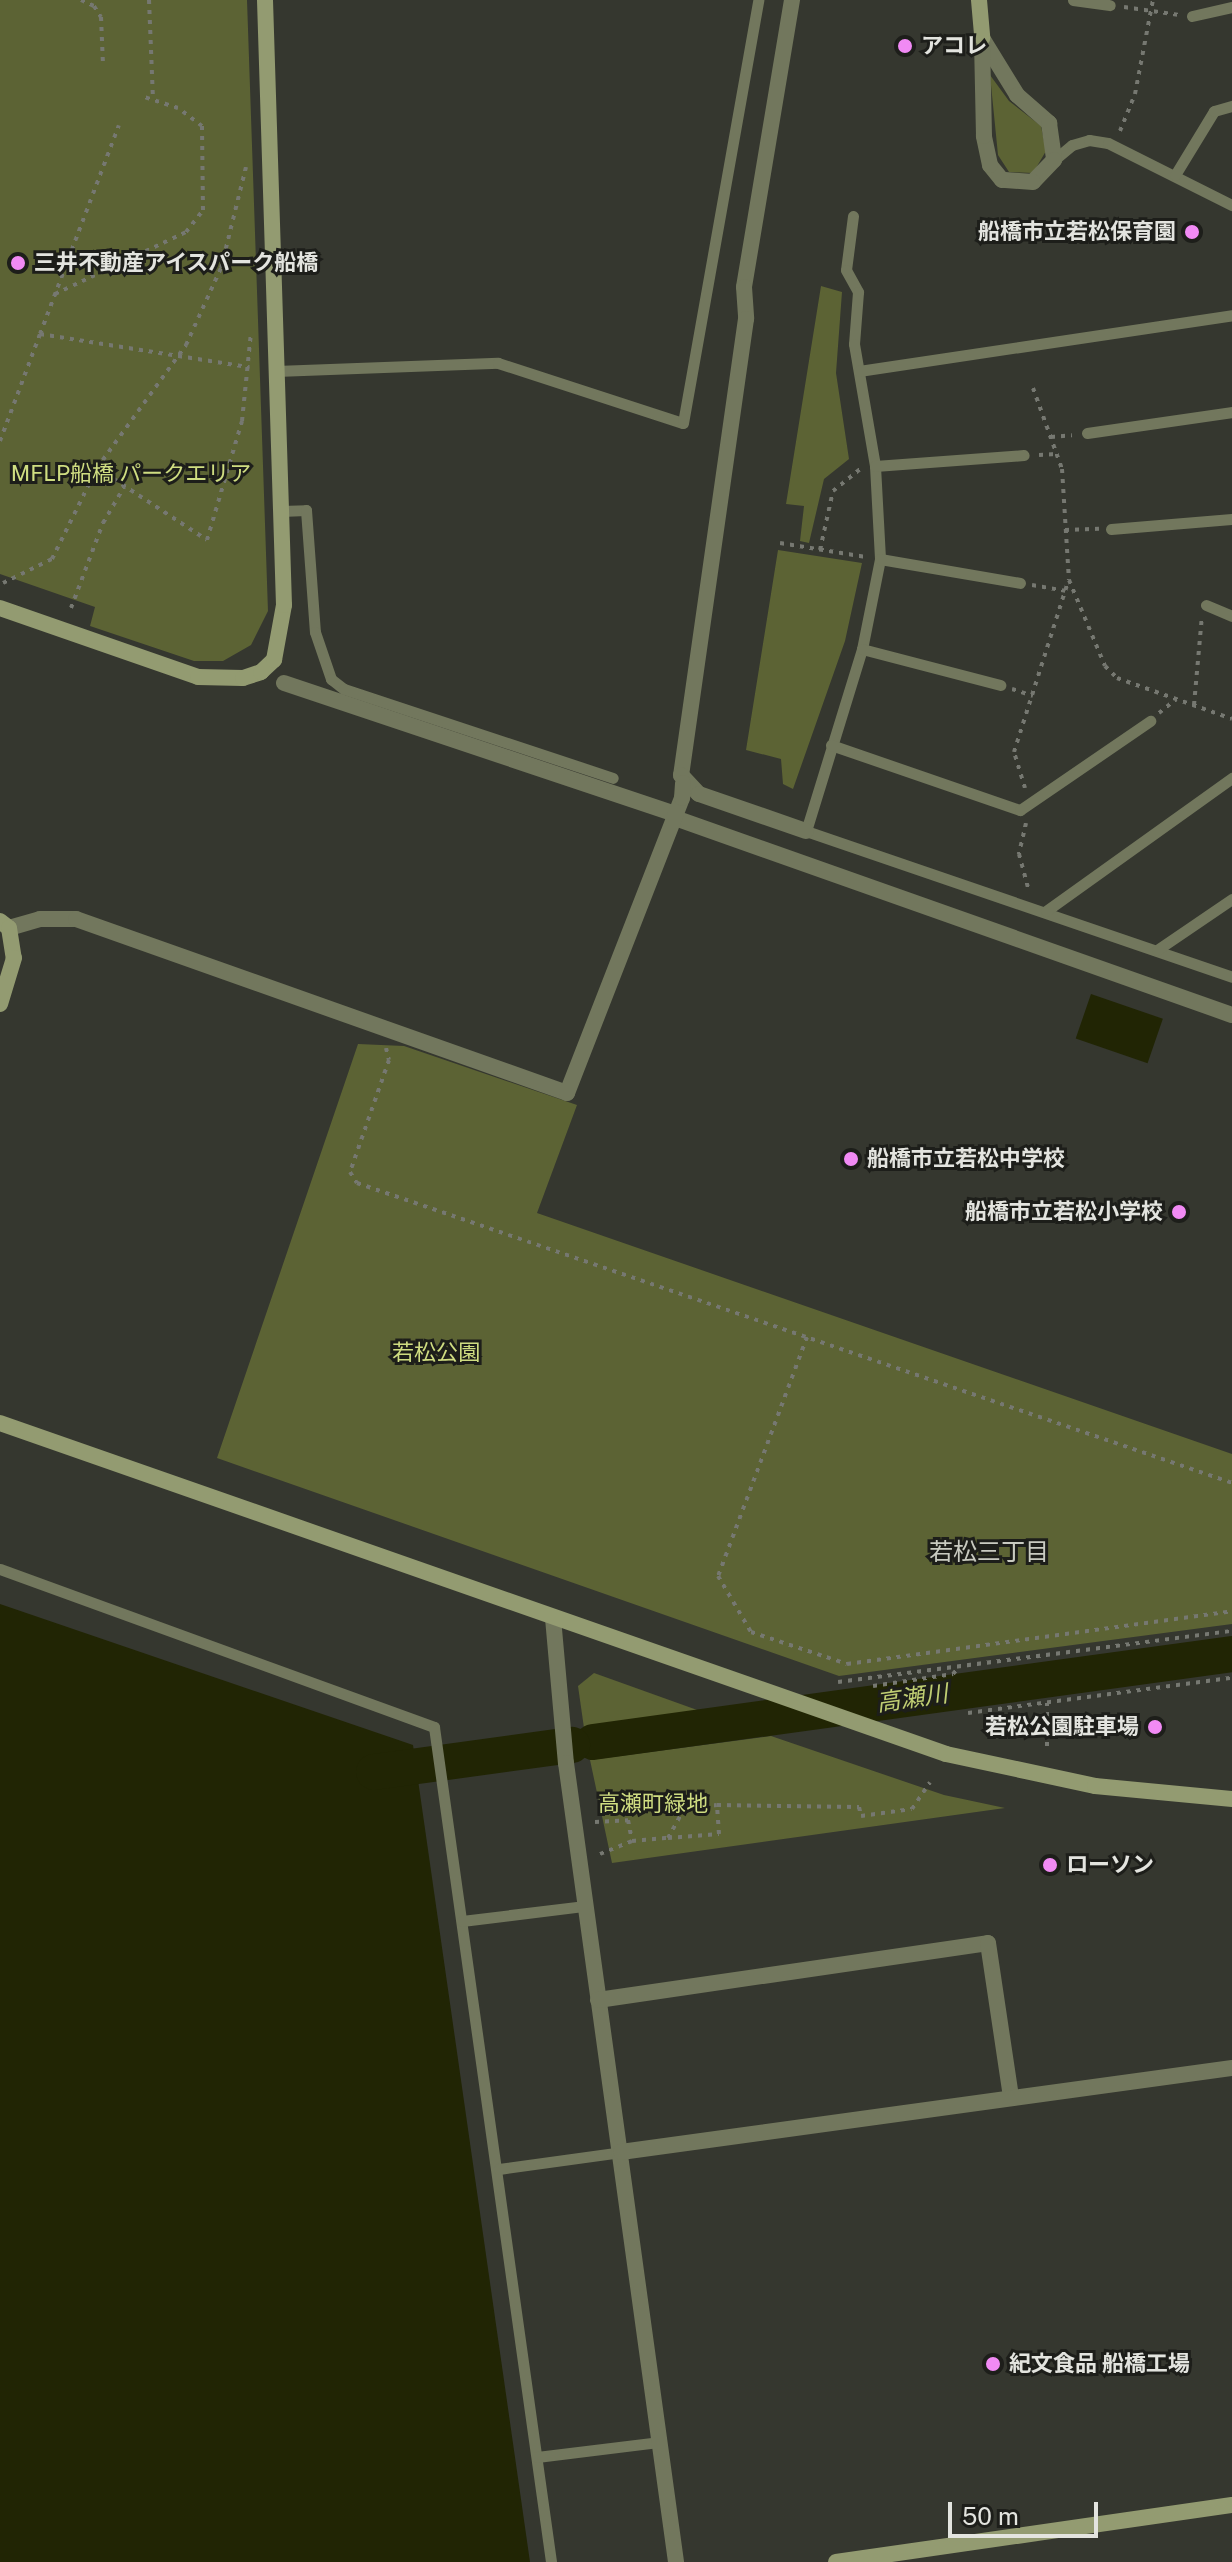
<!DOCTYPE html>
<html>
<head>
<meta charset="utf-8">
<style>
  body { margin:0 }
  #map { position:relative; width:1232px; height:2562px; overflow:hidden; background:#35372f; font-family:"Public Sans","Noto Sans JP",sans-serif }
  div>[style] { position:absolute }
  .green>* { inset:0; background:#5c6334 }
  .water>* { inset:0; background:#212504; transform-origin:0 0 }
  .river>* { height:36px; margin:-18px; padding:0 18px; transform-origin:18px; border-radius:18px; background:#212504 }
  .path>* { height:4px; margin-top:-2px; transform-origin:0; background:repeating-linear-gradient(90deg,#767871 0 4px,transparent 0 10px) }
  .lane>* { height:11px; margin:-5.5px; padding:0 5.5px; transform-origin:5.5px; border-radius:5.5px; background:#72775d }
  .street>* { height:16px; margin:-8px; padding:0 8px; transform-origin:8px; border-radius:8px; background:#72775d }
  .secondary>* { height:16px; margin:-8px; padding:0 8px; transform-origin:8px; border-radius:8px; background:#939b71 }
  .dots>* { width:22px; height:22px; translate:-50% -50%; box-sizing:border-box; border:4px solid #1d1e1a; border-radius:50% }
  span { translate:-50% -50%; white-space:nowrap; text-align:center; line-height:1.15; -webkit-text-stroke:6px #1d1e1a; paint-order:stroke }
  .poi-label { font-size:22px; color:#e3e4df; font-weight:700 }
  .left { translate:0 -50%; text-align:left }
  .right { translate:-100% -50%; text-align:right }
  .park-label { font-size:22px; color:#cfdd81 }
  .neighbourhood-label { font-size:24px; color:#c9cbc1 }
  .water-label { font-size:24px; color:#c0ce73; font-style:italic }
  .scale { position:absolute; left:948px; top:2502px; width:150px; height:36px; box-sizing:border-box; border:4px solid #e3e4df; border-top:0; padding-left:10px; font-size:24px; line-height:28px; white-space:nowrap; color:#e3e4df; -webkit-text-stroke:6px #1d1e1a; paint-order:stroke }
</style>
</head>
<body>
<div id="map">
  <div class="green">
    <i style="clip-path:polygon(0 0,247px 0,268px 611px,251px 645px,223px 661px,194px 661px,90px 626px,95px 607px,0 574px)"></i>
    <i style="clip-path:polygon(990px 75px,1009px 101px,1041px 126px,1046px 151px,1033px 173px,1009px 172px,998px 155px)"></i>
    <i style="clip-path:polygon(821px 286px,842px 292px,836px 373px,849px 459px,824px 479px,809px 543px,800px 541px,804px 506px,786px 504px)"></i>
    <i style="clip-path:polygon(778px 550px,862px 563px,845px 641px,793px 789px,783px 784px,781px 759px,746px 750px)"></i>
    <i style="clip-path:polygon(358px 1044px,404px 1046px,577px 1105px,537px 1213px,1232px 1454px,1232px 1624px,839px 1676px,217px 1458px)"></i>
    <i style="clip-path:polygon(594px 1673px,700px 1711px,584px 1728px,578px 1686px)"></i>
    <i style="clip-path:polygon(771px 1736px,944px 1795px,1005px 1808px,612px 1863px,590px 1760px)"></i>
  </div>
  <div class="water">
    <i style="left:1091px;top:994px;width:76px;height:47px;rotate:19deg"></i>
    <i style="clip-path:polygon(0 1604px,413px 1745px,530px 2562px,0 2562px)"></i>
  </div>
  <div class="river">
    <i style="left:593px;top:1742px;width:645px;rotate:-7.84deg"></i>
    <i style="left:374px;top:1772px;width:200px;rotate:-7.8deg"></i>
  </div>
  <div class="path">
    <i style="left:81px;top:0;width:14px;rotate:25deg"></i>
    <i style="left:94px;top:6px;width:13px;rotate:58deg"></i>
    <i style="left:101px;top:17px;width:47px;rotate:87.6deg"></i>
    <i style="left:149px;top:0;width:99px;rotate:87.7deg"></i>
    <i style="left:1124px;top:7px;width:56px;rotate:8.3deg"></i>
    <i style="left:1120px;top:131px;width:40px;rotate:-68deg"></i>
    <i style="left:1135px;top:94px;width:96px;rotate:-79.2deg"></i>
    <i style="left:55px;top:294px;width:145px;rotate:-25.3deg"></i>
    <i style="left:186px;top:232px;width:28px;rotate:-52deg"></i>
    <i style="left:203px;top:210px;width:84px;rotate:-90.7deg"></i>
    <i style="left:202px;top:126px;width:30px;rotate:-143deg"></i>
    <i style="left:178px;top:108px;width:35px;rotate:-162deg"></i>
    <i style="left:40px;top:334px;width:223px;rotate:-69.3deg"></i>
    <i style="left:1033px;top:388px;width:86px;rotate:70.3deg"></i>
    <i style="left:1062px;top:469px;width:111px;rotate:86.4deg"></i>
    <i style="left:1069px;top:580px;width:93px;rotate:67.3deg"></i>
    <i style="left:1105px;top:666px;width:17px;rotate:45deg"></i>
    <i style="left:1117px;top:678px;width:122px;rotate:19.6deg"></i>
    <i style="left:1051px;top:437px;width:21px;rotate:-5deg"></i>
    <i style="left:0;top:441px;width:114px;rotate:-69.5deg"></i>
    <i style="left:40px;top:334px;width:212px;rotate:9deg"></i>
    <i style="left:1039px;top:455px;width:17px;rotate:-3deg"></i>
    <i style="left:97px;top:468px;width:131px;rotate:33.2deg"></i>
    <i style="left:207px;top:540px;width:124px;rotate:-73.6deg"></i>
    <i style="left:242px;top:421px;width:88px;rotate:-84.2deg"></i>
    <i style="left:1065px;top:530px;width:34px;rotate:-2deg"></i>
    <i style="left:780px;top:543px;width:87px;rotate:9.2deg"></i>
    <i style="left:820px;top:550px;width:60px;rotate:-77.6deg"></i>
    <i style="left:833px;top:491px;width:36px;rotate:-39deg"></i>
    <i style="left:3px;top:583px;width:55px;rotate:-26.1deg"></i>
    <i style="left:52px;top:559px;width:102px;rotate:-63.7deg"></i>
    <i style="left:97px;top:468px;width:152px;rotate:-54.1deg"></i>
    <i style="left:186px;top:345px;width:85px;rotate:-65.6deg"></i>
    <i style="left:221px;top:268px;width:104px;rotate:-76.1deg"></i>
    <i style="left:1032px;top:585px;width:34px;rotate:10deg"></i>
    <i style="left:71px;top:608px;width:91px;rotate:-69.4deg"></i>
    <i style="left:103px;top:523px;width:42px;rotate:-59.7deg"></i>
    <i style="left:1012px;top:689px;width:22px;rotate:18deg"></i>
    <i style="left:1194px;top:705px;width:89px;rotate:-84.9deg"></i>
    <i style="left:1159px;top:713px;width:22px;rotate:-39deg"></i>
    <i style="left:1025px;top:788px;width:38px;rotate:-107deg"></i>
    <i style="left:1014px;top:752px;width:178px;rotate:-72.4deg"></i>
    <i style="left:1026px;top:823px;width:32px;rotate:103deg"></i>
    <i style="left:1019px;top:854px;width:39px;rotate:75deg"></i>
    <i style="left:386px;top:1048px;width:12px;rotate:76deg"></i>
    <i style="left:389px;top:1060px;width:119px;rotate:109.2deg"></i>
    <i style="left:350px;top:1172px;width:13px;rotate:58deg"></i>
    <i style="left:357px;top:1183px;width:925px;rotate:18.92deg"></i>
    <i style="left:807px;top:1337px;width:255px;rotate:110.4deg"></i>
    <i style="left:718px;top:1576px;width:65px;rotate:59.5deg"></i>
    <i style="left:751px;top:1632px;width:101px;rotate:18.4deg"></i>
    <i style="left:847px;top:1664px;width:389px;rotate:-7.8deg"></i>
    <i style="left:838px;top:1682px;width:397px;rotate:-7.4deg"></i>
    <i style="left:873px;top:1686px;width:81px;rotate:-8.5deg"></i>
    <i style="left:953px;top:1674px;width:8px;rotate:-50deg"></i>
    <i style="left:968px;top:1713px;width:266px;rotate:-7.6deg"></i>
    <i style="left:1047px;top:1746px;width:43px;rotate:-90deg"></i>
    <i style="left:595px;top:1822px;width:33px;rotate:-3deg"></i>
    <i style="left:628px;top:1820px;width:21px;rotate:79deg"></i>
    <i style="left:632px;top:1841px;width:36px;rotate:-5deg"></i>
    <i style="left:668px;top:1838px;width:33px;rotate:-61deg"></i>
    <i style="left:684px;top:1809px;width:33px;rotate:-7deg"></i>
    <i style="left:717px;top:1805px;width:142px;rotate:0.8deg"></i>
    <i style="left:859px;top:1807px;width:9px;rotate:77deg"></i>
    <i style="left:861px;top:1816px;width:51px;rotate:-7.8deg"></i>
    <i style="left:912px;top:1809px;width:32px;rotate:-56deg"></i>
    <i style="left:668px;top:1838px;width:51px;rotate:-4.5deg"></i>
    <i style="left:719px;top:1834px;width:29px;rotate:-94deg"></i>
    <i style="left:600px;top:1854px;width:35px;rotate:-22deg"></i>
  </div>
  <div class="lane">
    <i style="left:1073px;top:0;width:37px;rotate:8deg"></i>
    <i style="left:1192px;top:16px;width:41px;rotate:-12.7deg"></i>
    <i style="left:1054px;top:160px;width:23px;rotate:-40deg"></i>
    <i style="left:1072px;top:145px;width:18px;rotate:-16deg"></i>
    <i style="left:1089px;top:140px;width:19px;rotate:9deg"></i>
    <i style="left:1108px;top:143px;width:139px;rotate:26.6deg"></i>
    <i style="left:1175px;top:175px;width:75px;rotate:-58.6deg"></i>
    <i style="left:1214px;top:111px;width:19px;rotate:-16deg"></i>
    <i style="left:853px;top:216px;width:54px;rotate:97.4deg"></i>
    <i style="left:846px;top:270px;width:25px;rotate:61deg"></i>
    <i style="left:858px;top:292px;width:52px;rotate:94.4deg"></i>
    <i style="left:854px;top:344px;width:124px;rotate:80.2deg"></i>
    <i style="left:875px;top:466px;width:93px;rotate:86.9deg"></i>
    <i style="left:880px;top:559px;width:92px;rotate:101.3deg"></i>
    <i style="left:862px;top:649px;width:190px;rotate:107.1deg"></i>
    <i style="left:806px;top:831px;width:450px;rotate:18.9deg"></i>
    <i style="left:276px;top:371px;width:222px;rotate:-2.1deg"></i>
    <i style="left:498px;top:363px;width:194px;rotate:18deg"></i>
    <i style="left:683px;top:423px;width:430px;rotate:-79.9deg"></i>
    <i style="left:859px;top:371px;width:377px;rotate:-8.5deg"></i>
    <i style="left:1087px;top:433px;width:147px;rotate:-8.2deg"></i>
    <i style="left:875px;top:466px;width:149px;rotate:-4.2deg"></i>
    <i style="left:281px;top:511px;width:25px;rotate:-2deg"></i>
    <i style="left:306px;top:510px;width:122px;rotate:85.8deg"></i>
    <i style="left:315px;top:632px;width:50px;rotate:71.2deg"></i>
    <i style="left:331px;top:679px;width:16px;rotate:38deg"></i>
    <i style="left:344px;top:689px;width:283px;rotate:18.3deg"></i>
    <i style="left:1111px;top:529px;width:121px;rotate:-4.7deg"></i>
    <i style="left:880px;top:559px;width:142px;rotate:9.7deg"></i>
    <i style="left:1206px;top:605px;width:28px;rotate:23deg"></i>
    <i style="left:862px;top:649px;width:143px;rotate:14.6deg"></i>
    <i style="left:831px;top:745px;width:200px;rotate:19deg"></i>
    <i style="left:1020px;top:810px;width:158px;rotate:-34.4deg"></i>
    <i style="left:1046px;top:911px;width:229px;rotate:-35.6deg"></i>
    <i style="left:1157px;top:950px;width:91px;rotate:-34.2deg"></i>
    <i style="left:0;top:1569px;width:462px;rotate:20deg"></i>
    <i style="left:434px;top:1727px;width:843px;rotate:82.02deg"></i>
    <i style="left:462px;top:1921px;width:124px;rotate:-7deg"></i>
    <i style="left:499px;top:2169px;width:123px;rotate:-7.9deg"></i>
    <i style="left:537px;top:2457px;width:124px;rotate:-7deg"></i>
  </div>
  <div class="street">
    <i style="left:792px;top:0;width:291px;rotate:99.5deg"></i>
    <i style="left:744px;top:287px;width:32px;rotate:86deg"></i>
    <i style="left:746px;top:319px;width:461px;rotate:98.1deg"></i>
    <i style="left:681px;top:775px;width:26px;rotate:47deg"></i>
    <i style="left:699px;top:794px;width:113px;rotate:19.1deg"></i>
    <i style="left:982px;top:38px;width:67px;rotate:58.4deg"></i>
    <i style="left:1017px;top:95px;width:43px;rotate:41.2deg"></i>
    <i style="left:1049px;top:123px;width:37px;rotate:82deg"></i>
    <i style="left:1054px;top:160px;width:30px;rotate:134deg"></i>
    <i style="left:1033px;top:182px;width:31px;rotate:-176deg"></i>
    <i style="left:1002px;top:180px;width:19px;rotate:-129deg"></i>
    <i style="left:990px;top:165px;width:30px;rotate:-102deg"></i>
    <i style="left:984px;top:136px;width:98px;rotate:-91.2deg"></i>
    <i style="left:284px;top:683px;width:413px;rotate:18.5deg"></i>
    <i style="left:675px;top:818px;width:591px;rotate:19.48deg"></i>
    <i style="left:9px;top:928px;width:32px;rotate:-16deg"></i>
    <i style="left:40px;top:919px;width:36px"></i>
    <i style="left:76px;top:919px;width:521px;rotate:19.51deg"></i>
    <i style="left:567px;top:1093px;width:317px;rotate:-68.7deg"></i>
    <i style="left:682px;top:798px;width:15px;rotate:-86deg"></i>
    <i style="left:553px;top:1618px;width:146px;rotate:84.9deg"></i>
    <i style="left:566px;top:1763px;width:807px;rotate:82.16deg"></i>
    <i style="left:598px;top:2000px;width:394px;rotate:-8.3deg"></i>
    <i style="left:988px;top:1943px;width:155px;rotate:81.5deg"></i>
    <i style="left:621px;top:2152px;width:617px;rotate:-7.83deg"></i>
  </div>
  <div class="secondary">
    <i style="left:979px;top:0;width:38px;rotate:85deg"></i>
    <i style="left:0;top:608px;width:210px;rotate:19.2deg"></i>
    <i style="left:198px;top:677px;width:45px;rotate:1.3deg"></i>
    <i style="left:243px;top:678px;width:19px;rotate:-18deg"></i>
    <i style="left:261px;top:672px;width:18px;rotate:-43deg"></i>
    <i style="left:274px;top:660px;width:56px;rotate:-79.7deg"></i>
    <i style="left:284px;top:605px;width:605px;rotate:-91.8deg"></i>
    <i style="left:0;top:921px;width:11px;rotate:38deg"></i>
    <i style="left:9px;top:928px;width:30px;rotate:81deg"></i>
    <i style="left:14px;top:958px;width:48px;rotate:106.9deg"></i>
    <i style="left:0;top:1423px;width:1002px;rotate:19.28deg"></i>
    <i style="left:946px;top:1754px;width:152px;rotate:12.1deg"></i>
    <i style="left:1095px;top:1786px;width:138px;rotate:5.4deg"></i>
    <i style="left:836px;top:2562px;width:400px;rotate:-8.2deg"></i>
  </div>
  <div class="dots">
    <i style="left:905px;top:46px;background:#f18af4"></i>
    <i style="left:1192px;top:232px;background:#f18af4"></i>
    <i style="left:18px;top:263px;background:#f18af4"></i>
    <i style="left:851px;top:1159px;background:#f18af4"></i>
    <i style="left:1179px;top:1212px;background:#f18af4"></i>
    <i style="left:1155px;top:1727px;background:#f18af4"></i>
    <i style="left:1050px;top:1865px;background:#f18af4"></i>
    <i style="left:993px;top:2364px;background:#f18af4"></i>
  </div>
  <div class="poi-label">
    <span class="left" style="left:921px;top:46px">アコレ</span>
    <span class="right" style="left:1176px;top:232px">船橋市立若松保育園</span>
    <span class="left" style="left:34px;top:263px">三井不動産アイスパーク船橋</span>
    <span class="left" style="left:867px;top:1159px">船橋市立若松中学校</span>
    <span class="right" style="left:1163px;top:1212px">船橋市立若松小学校</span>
    <span class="right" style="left:1139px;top:1727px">若松公園駐車場</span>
    <span class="left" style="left:1066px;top:1865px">ローソン</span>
    <span class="left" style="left:1009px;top:2364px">紀文食品 船橋工場</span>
  </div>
  <div class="park-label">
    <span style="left:131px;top:474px">MFLP船橋 パークエリア</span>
    <span style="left:436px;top:1353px">若松公園</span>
    <span style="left:653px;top:1804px">高瀬町緑地</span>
  </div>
  <div class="neighbourhood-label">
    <span style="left:989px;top:1552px">若松三丁目</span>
  </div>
  <div class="water-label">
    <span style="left:912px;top:1698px;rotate:-8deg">高瀬川</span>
  </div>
  <div class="scale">50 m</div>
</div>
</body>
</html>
